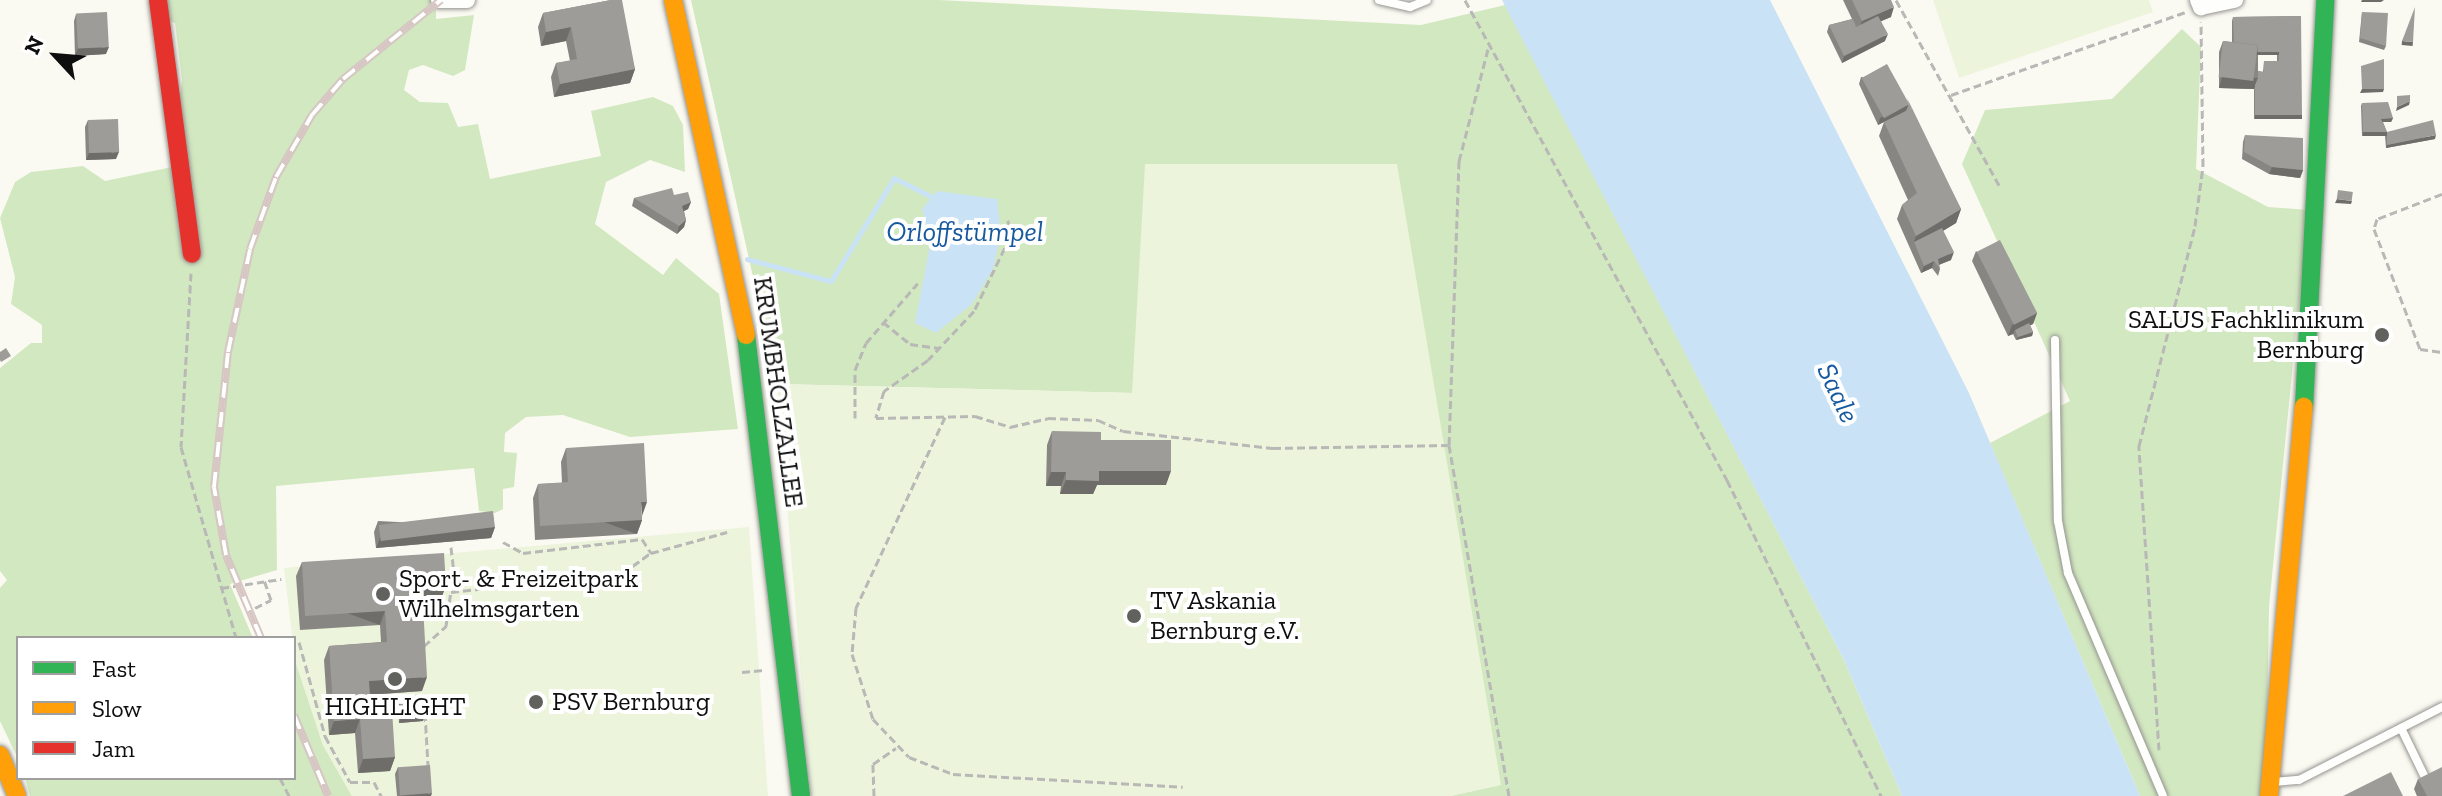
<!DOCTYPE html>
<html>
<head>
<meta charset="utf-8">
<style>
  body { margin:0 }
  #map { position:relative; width:2442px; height:796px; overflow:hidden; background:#fbfaf2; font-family:"Zilla Slab",serif }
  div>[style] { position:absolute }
  .forest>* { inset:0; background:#d2e8c0 }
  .pitch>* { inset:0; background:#ecf4dc }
  .water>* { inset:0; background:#c9e2f5 }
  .stream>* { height:5px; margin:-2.5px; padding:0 2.5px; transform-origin:2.5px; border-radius:2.5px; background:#c9e2f5 }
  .path>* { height:3px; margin-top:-1.5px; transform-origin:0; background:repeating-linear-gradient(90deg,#b8b8b6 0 8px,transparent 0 12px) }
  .roads { filter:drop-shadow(0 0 2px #959491) drop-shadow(0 0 2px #959491) }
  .lane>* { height:8px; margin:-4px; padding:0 4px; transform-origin:4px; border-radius:4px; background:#fefefd }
  .street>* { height:16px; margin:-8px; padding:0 8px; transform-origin:8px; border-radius:8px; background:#fefefd }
  .fast>* { height:18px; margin:-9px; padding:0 9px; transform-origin:9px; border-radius:9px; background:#30b455 }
  .slow>* { height:18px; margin:-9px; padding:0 9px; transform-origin:9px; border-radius:9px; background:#ff9f0a }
  .jam>* { height:18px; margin:-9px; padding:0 9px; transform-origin:9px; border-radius:9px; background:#e5322d }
  .rail>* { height:8px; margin-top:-4px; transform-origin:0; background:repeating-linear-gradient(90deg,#fff 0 15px,#d7c6c4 0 30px); box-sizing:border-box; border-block:2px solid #d7c6c4 }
  .wall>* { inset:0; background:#888683 }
  .shaded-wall>* { inset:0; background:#6f6d6a; transform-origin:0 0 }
  .building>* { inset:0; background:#9e9c98; transform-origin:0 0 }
  .dots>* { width:22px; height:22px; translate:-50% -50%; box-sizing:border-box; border:4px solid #fff; border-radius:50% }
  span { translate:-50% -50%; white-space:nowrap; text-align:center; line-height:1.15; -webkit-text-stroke:8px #fff; paint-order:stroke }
  .poi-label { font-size:26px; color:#0e0e0e }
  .right { translate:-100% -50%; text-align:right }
  .left { translate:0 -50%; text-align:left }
  .street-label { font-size:26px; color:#0e0e0e }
  .water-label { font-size:28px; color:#17599f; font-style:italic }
  .legend { position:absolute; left:16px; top:636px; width:280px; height:144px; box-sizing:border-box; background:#fff; border:2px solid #9f9f9f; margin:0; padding:10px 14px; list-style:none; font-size:24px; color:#0e0e0e }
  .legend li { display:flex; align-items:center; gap:16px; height:40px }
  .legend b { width:40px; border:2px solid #9f9f9f }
  .north { position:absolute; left:16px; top:16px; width:80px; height:80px; -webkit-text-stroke:6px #fff; paint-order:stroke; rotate:296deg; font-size:22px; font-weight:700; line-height:32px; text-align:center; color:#0e0e0e }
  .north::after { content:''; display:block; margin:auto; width:28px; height:36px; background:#0e0e0e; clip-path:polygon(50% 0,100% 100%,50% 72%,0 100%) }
</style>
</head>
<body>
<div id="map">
  <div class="forest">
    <i style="clip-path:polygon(162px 0,436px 0,436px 19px,474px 15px,465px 70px,453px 76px,423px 65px,409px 70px,404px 90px,420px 102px,448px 103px,458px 127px,478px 124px,490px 179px,601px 156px,591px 111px,653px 97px,673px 106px,683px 125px,685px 172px,650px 160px,606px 182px,595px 224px,663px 275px,676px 258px,719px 294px,738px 429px,630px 437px,563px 415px,526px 417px,505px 433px,504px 452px,517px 453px,514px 487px,503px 489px,503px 509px,495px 513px,479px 511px,474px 468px,276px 486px,277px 570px,230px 584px,253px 638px,18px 638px,18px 759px,0 721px,0 588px,7px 580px,0 571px,0 368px,31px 343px,42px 343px,42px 325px,11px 304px,15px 277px,0 218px,15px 182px,31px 172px,83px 166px,105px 181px,172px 167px,182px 80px,175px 23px,164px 19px)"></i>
    <i style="clip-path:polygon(691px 0,939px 0,1421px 25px,1505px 5px,1844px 660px,1902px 796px,1450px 796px,1500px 785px,1136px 377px,1132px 393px,777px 384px)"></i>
    <i style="clip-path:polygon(2182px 29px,2201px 47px,2196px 169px,2268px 207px,2308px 210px,2269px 607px,2266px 796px,2140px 796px,1990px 443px,2070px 401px,1962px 164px,1985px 110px,2112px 99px)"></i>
    <i style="clip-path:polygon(295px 660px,323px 745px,352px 796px,30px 796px,25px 778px,294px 778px)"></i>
  </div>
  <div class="pitch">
    <i style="clip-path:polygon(1933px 0,2149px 0,2153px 12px,1959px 78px)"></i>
    <i style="clip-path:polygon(1145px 164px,1397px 164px,1501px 785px,1450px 796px,811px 796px,777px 384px,1132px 393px)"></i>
    <i style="clip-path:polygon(749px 527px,768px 796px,352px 796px,323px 745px,295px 660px,284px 568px)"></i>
  </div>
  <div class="water">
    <i style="clip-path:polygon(1502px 0,1770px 0,1969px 393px,2140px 796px,1902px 796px,1844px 660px)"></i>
    <i style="clip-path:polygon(937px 191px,997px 199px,1001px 233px,993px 269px,972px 304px,936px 333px,915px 323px,931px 240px,922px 209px)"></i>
  </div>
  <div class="stream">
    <i style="left:747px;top:259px;width:87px;rotate:14.7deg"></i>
    <i style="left:831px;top:281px;width:121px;rotate:-58.5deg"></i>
    <i style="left:894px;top:178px;width:47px;rotate:26.6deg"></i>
  </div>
  <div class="path">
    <i style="left:1465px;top:0;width:547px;rotate:61.37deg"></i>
    <i style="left:1727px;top:480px;width:352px;rotate:64deg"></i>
    <i style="left:1896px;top:0;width:212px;rotate:60.9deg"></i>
    <i style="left:1488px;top:49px;width:116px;rotate:104.5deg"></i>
    <i style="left:1459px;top:161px;width:284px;rotate:92deg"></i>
    <i style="left:1449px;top:445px;width:356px;rotate:80.3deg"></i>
    <i style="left:1951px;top:95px;width:248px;rotate:-19.5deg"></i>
    <i style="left:2442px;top:194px;width:70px;rotate:159deg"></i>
    <i style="left:2377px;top:219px;width:10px;rotate:107deg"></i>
    <i style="left:2374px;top:229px;width:129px;rotate:69deg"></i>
    <i style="left:2420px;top:349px;width:22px;rotate:8deg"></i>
    <i style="left:1008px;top:220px;width:17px;rotate:83deg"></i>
    <i style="left:1010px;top:237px;width:82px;rotate:115.9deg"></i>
    <i style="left:974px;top:311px;width:67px;rotate:133.2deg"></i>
    <i style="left:928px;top:360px;width:54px;rotate:144.8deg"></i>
    <i style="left:884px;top:391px;width:28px;rotate:107deg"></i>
    <i style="left:876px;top:418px;width:99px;rotate:-1.2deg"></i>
    <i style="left:975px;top:416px;width:37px;rotate:17deg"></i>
    <i style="left:1010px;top:427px;width:39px;rotate:-13deg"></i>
    <i style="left:1048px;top:418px;width:50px;rotate:2.3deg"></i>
    <i style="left:1098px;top:420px;width:27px;rotate:24deg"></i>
    <i style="left:1123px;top:431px;width:151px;rotate:6.5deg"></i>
    <i style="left:1273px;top:448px;width:176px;rotate:-1deg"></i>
    <i style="left:191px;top:273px;width:174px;rotate:93.3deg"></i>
    <i style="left:181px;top:447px;width:199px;rotate:73.9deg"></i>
    <i style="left:883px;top:322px;width:35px;rotate:39deg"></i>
    <i style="left:910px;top:344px;width:29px;rotate:8deg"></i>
    <i style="left:945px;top:417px;width:211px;rotate:115deg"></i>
    <i style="left:856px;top:608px;width:46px;rotate:95deg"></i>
    <i style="left:852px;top:654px;width:68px;rotate:72.1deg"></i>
    <i style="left:873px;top:719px;width:52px;rotate:46.5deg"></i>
    <i style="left:909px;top:757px;width:47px;rotate:21.1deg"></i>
    <i style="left:953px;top:774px;width:230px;rotate:3.2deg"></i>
    <i style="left:855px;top:418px;width:48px;rotate:-90deg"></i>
    <i style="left:855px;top:370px;width:29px;rotate:-68deg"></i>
    <i style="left:866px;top:343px;width:79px;rotate:-49.1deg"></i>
    <i style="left:503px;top:542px;width:23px;rotate:29deg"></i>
    <i style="left:523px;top:553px;width:120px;rotate:-6.7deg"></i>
    <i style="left:642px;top:539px;width:17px;rotate:57deg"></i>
    <i style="left:451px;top:547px;width:44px;rotate:83.5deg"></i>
    <i style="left:221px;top:588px;width:61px;rotate:-8.5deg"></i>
    <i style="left:255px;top:608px;width:18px;rotate:-27deg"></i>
    <i style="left:271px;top:600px;width:21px;rotate:-109deg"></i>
    <i style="left:299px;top:642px;width:98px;rotate:74.5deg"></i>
    <i style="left:325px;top:736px;width:52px;rotate:61.5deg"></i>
    <i style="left:350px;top:782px;width:24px"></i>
    <i style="left:374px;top:782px;width:16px;rotate:63deg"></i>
    <i style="left:424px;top:646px;width:30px;rotate:-42deg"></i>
    <i style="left:446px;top:626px;width:34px;rotate:-82deg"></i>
    <i style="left:451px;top:592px;width:173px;rotate:-6.3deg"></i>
    <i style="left:623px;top:573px;width:34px;rotate:-36deg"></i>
    <i style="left:651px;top:553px;width:79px;rotate:-15.4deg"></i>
    <i style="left:742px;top:672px;width:24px;rotate:-5deg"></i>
    <i style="left:425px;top:713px;width:52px;rotate:86.7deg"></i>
    <i style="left:2159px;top:750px;width:305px;rotate:-93.8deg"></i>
    <i style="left:2139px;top:446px;width:227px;rotate:-75.7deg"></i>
    <i style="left:2195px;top:226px;width:61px;rotate:-82.4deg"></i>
    <i style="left:2203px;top:166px;width:144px;rotate:-90.8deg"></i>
    <i style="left:280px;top:778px;width:20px;rotate:63deg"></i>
    <i style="left:874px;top:796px;width:32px;rotate:-92deg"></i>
    <i style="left:873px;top:764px;width:28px;rotate:-35deg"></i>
  </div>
  <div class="roads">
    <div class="lane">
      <i style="left:1379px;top:0;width:32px;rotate:13deg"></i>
      <i style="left:1410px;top:7px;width:18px;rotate:-22deg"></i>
      <i style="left:2055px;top:340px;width:181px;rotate:89.1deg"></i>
      <i style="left:2058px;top:521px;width:53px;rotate:79.1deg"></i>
      <i style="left:2068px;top:573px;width:242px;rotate:66.9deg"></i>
      <i style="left:2401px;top:728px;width:76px;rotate:64.1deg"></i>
      <i style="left:2274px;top:782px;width:25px;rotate:-5deg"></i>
      <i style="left:2299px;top:780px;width:161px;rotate:-27deg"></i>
    </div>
    <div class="street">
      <i style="left:439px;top:0;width:28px"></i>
      <i style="left:2198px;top:0;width:8px;rotate:67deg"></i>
      <i style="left:2201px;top:7px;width:35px;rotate:-12deg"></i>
    </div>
    <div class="fast">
      <i style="left:746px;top:335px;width:464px;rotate:83.2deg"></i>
      <i style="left:2304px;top:407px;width:408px;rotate:-87deg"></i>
    </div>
    <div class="slow">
      <i style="left:673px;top:0;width:343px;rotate:77.7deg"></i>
      <i style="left:0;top:755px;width:44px;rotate:67.5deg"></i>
      <i style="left:2269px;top:796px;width:391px;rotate:-84.9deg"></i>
    </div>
    <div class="jam">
      <i style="left:158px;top:0;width:256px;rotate:82.4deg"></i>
    </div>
  </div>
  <div class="rail">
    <i style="left:261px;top:638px;width:90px;rotate:-112.9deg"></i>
    <i style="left:226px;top:555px;width:69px;rotate:-100deg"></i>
    <i style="left:214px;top:487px;width:136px;rotate:-84.1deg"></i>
    <i style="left:228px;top:352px;width:105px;rotate:-77.9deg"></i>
    <i style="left:250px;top:249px;width:77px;rotate:-70.1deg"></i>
    <i style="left:276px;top:177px;width:72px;rotate:-59.9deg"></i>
    <i style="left:312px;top:115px;width:48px;rotate:-49.3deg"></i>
    <i style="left:343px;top:79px;width:126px;rotate:-38.9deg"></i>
    <i style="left:294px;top:715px;width:88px;rotate:67.2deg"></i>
  </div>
  <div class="wall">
    <i style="clip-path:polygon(611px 0,635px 69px,630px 83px,554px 97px,551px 77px,556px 63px,570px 61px,566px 41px,541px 46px,538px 27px,543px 13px)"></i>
    <i style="clip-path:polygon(1843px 0,1891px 0,1891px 17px,1881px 21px,1885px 41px,1842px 63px,1827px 32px,1829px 25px,1852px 19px)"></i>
    <i style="clip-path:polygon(2362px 12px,2386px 46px,2384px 50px,2359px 42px)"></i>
    <i style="clip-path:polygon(76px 14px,106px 54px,75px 56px,74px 21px)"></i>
    <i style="clip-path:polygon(evenodd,2301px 16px,2300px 119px,2254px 119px,2254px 89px,2219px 88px,2219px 52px,2223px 41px,2232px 42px,2232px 21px,2233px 17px,2301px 16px,2258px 55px,2277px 55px,2277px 61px,2264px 61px,2263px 72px,2258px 71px,2258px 55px)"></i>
    <i style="clip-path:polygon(1861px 77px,1896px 81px,1961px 209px,1956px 223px,1943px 231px,1951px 260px,1939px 265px,1940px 269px,1938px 276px,1932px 268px,1921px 273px,1897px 219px,1902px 205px,1908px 200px,1879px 136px,1884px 122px,1895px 116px,1878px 125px,1859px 84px)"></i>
    <i style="clip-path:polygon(2362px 103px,2393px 118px,2391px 122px,2383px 122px,2387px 132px,2435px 139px,2386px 148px,2385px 136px,2362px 136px,2361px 106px)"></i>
    <i style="clip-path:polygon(88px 120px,116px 159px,86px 160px,85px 127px)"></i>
    <i style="clip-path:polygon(2245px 135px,2303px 170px,2300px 178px,2269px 174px,2242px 159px,2243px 142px)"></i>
    <i style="clip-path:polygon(674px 195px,691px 202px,688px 209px,684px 211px,686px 220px,684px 227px,677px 234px,632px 206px,634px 198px)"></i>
    <i style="clip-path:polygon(1976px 251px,2037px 313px,2033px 324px,2030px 325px,2033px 332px,2032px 336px,2016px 340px,2013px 334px,2008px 336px,1972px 261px)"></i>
    <i style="clip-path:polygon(1052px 431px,1101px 440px,1166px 485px,1097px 485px,1093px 494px,1060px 494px,1061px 486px,1046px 486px,1047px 445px)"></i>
    <i style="clip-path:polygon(566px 448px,642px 516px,642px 520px,637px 534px,535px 540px,533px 498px,538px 484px,562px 483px,561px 462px)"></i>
    <i style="clip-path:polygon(378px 521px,495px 527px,491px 538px,376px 548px,374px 532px)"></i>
    <i style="clip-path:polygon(302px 562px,446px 585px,441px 599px,422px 600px,422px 691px,370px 695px,395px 757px,390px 771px,358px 773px,355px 733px,329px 735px,324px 660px,329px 646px,381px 642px,380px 625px,300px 630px,296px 576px)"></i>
    <i style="clip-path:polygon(400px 696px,425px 714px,423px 721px,399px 723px,398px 703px)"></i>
    <i style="clip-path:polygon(398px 767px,431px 796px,397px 796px,395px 774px)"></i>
    <i style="clip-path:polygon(2418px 779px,2442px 796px,2417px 796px,2414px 789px)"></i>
  </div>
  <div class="shaded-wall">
    <i style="clip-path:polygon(2362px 0,2384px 0,2381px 2px,2361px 2px)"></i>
    <i style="clip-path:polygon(1894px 7px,1891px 17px,1858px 31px,1862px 21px)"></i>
    <i style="clip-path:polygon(571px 27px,566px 41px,541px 46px,546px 32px)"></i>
    <i style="clip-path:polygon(1888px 34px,1885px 41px,1842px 63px,1844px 56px)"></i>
    <i style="left:2402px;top:41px;width:11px;height:4px;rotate:5deg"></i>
    <i style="clip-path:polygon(109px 47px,106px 54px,75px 56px,78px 48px)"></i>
    <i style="left:2234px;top:52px;width:45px;height:3px"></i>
    <i style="clip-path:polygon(635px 69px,630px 83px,554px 97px,560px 84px)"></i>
    <i style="clip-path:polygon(2222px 77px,2258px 78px,2254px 89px,2219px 88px)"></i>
    <i style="clip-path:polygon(2362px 89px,2384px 89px,2383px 92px,2360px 93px)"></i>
    <i style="clip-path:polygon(2410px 101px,2409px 105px,2396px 111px,2397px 107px)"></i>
    <i style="clip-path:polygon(1909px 104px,1906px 111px,1878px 125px,1880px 118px)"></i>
    <i style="left:2255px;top:115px;width:47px;height:4px"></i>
    <i style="clip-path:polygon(2393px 118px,2391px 122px,2380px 122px,2381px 119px)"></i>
    <i style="left:2363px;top:132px;width:24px;height:4px"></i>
    <i style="clip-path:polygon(2436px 135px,2435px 139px,2386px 148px,2387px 145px)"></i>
    <i style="clip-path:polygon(119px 152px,116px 159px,86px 160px,89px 153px)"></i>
    <i style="clip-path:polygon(2272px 167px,2303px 170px,2300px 178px,2269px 174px)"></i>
    <i style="clip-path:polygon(2337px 199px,2352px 201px,2351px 204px,2335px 203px)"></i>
    <i style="clip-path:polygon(691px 202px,688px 209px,680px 213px,682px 206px)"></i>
    <i style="clip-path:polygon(1961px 209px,1956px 223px,1916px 247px,1914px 242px,1916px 236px)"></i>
    <i style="clip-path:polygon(686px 220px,684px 227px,677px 234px,679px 226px)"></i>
    <i style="clip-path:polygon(1954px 252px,1951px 260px,1938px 265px,1938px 259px)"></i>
    <i style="clip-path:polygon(1934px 261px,1932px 268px,1921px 273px,1924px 266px)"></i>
    <i style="clip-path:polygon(2037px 313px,2033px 324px,2016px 332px,2015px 330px,2013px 334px,2008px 336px,2012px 325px)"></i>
    <i style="clip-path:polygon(2033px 332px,2032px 336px,2016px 340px,2018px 337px)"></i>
    <i style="clip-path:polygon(1099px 471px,1171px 471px,1166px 485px,1097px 485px,1093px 494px,1060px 494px,1066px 480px)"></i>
    <i style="clip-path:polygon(1051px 472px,1066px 472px,1061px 486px,1046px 486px)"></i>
    <i style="clip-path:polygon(641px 502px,647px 502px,642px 516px)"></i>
    <i style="left:642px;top:520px;width:15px;height:102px;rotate:110deg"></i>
    <i style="clip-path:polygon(495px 527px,491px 538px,376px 548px,380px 538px)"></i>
    <i style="clip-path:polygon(446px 585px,441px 599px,416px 601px,422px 587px)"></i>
    <i style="left:385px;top:611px;width:15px;height:80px;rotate:110deg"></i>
    <i style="clip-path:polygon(427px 677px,422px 691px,364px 695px,369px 681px)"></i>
    <i style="clip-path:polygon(425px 714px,423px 721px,399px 723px,401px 716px)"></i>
    <i style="clip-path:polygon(360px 719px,355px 733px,329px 735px,334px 721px)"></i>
    <i style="clip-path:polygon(395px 757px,390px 771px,358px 773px,363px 759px)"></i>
    <i style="clip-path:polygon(432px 793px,431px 796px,400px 796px)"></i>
  </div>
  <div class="building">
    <i style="clip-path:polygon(611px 0,622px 0,635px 69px,560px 84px,556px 63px,577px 59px,571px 27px,546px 32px,543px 13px)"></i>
    <i style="clip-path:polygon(1852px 0,1891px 0,1894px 7px,1862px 21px)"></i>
    <i style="clip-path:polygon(2415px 7px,2413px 42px,2402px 41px)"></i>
    <i style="left:107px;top:12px;width:35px;height:31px;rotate:87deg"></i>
    <i style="clip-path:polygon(2362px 12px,2388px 13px,2386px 46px,2360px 38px)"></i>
    <i style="clip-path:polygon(1878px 16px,1888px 34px,1844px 56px,1829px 25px,1853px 19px,1856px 27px)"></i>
    <i style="clip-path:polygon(2301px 16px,2302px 115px,2255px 115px,2255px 85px,2258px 78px,2258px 71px,2264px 72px,2264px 61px,2279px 61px,2279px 52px,2258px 52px,2258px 45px,2234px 42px,2233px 17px)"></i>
    <i style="left:2223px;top:41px;width:35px;height:36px;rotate:7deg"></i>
    <i style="clip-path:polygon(2384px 59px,2384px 89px,2362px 89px,2361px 66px)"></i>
    <i style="left:1887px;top:64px;width:46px;height:29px;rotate:61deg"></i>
    <i style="clip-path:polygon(2410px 95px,2410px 101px,2397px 107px,2397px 96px)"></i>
    <i style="clip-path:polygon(1907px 98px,1912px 108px,1895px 117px,1906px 111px,1909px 104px)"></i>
    <i style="clip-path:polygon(2388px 102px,2393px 118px,2381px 119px,2387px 132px,2433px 120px,2436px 135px,2387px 145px,2387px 132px,2363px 132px,2362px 103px)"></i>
    <i style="clip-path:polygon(1912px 108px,1961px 209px,1916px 236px,1902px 205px,1917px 193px,1884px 122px)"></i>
    <i style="left:118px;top:119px;width:33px;height:30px;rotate:88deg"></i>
    <i style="clip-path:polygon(2245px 135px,2303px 138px,2303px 170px,2272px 167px,2244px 152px)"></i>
    <i style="clip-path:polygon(672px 188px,674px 195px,688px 192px,691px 202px,682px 206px,686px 220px,679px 226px,634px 198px)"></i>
    <i style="left:2338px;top:190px;width:15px;height:9px;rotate:8deg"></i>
    <i style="clip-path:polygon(1942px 228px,1954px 252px,1938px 259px,1940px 269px,1934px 261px,1924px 266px,1914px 242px)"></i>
    <i style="left:2000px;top:240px;width:82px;height:26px;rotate:63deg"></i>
    <i style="clip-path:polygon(2029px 323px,2033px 332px,2018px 337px,2015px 330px)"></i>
    <i style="clip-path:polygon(6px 348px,11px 356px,1px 362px,0 360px,0 352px)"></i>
    <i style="clip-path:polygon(1052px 431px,1101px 432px,1101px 440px,1171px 440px,1171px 471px,1099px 471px,1099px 481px,1066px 480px,1066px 472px,1051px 472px)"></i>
    <i style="clip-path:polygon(644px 443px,647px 502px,641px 502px,642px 520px,540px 526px,538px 484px,568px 482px,566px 448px)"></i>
    <i style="left:493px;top:511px;width:16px;height:115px;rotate:83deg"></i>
    <i style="clip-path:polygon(444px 553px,446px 585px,422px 587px,427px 677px,369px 681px,370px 695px,391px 694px,395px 757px,363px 759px,360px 719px,334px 721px,329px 646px,387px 642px,385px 611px,305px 616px,302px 562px)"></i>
    <i style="left:424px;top:695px;width:19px;height:24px;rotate:87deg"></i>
    <i style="left:430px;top:765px;width:28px;height:32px;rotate:86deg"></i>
    <i style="clip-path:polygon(2442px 767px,2442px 796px,2427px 796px,2418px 779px)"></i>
    <i style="clip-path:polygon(2391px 772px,2403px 796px,2343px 796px)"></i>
  </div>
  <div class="dots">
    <i style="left:2382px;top:335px;background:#61615e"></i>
    <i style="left:383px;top:594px;background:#61615e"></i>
    <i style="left:1134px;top:616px;background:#61615e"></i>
    <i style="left:395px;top:679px;background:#61615e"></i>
    <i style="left:536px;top:702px;background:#61615e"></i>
  </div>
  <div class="poi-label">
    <span class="right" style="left:2364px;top:335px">SALUS Fachklinikum<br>Bernburg</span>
    <span class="left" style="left:399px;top:594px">Sport- &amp; Freizeitpark<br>Wilhelmsgarten</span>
    <span class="left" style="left:1150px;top:616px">TV Askania<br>Bernburg e.V.</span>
    <span class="left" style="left:552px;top:702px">PSV Bernburg</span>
    <span style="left:395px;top:707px">HIGHLIGHT</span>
  </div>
  <div class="street-label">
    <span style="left:778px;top:392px;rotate:82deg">KRUMBHOLZALLEE</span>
  </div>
  <div class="water-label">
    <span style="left:965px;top:232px">Orloffstümpel</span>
    <span style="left:1838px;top:393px;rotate:65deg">Saale</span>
  </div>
  <ul class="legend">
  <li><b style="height:10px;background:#30b455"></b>Fast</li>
  <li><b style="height:10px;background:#ff9f0a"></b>Slow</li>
  <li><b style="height:10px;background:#e5322d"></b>Jam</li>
  </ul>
  <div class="north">N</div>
</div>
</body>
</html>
